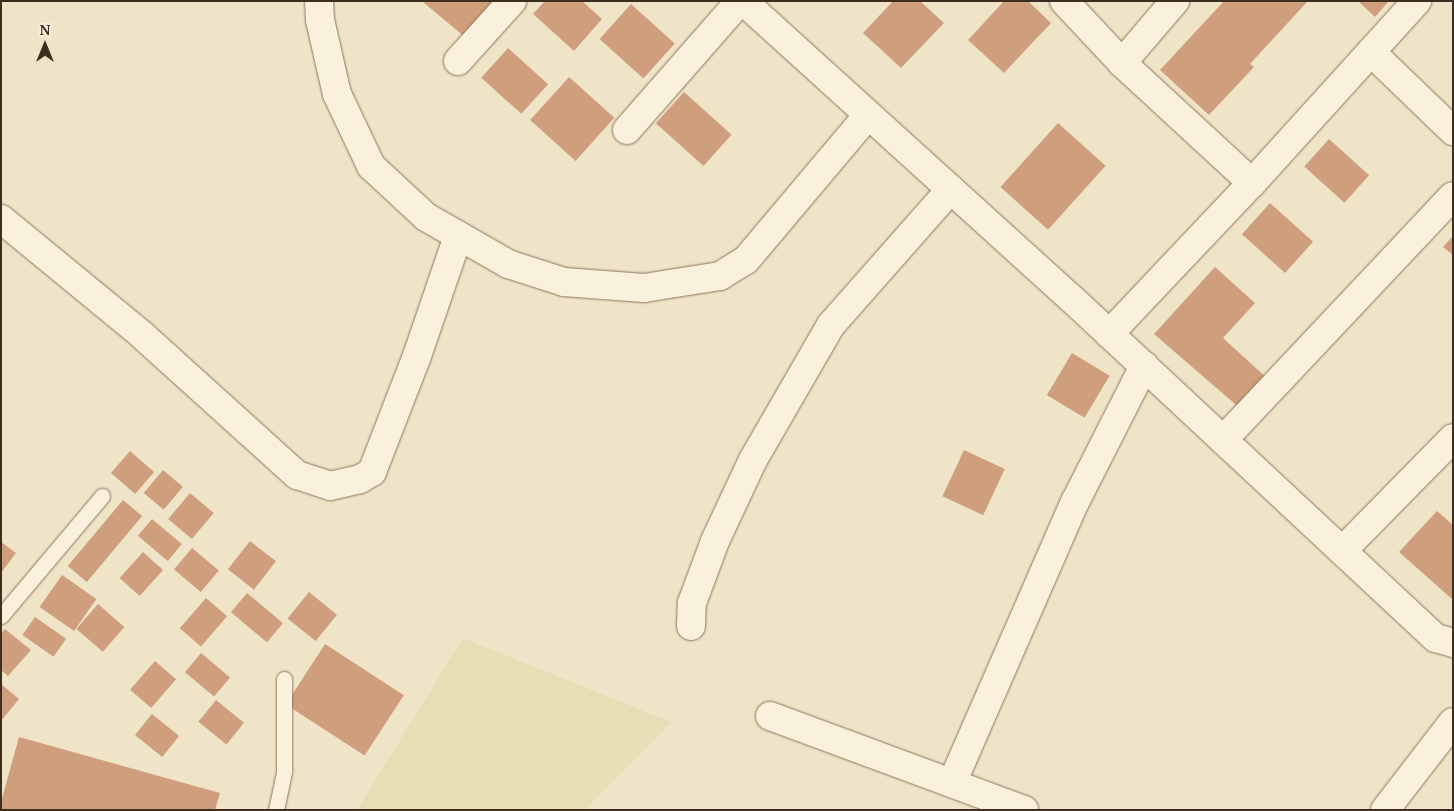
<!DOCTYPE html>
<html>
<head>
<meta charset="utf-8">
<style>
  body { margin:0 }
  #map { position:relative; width:1454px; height:811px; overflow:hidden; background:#f0e4c8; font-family:"Noto Serif",serif }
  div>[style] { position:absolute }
  .farmland>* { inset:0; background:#e6deb5 }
  .building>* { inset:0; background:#cf9f7d; transform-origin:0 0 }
  .roads { filter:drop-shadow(0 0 1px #8d765c) drop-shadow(0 0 1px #8d765c) }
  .lane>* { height:15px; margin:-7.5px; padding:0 7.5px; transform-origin:7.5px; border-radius:7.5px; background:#faf1dc }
  .street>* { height:28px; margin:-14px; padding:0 14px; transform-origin:14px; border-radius:14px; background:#faf1dc }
  .secondary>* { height:28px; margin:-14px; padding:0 14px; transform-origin:14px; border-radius:14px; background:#faf1dc }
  span { translate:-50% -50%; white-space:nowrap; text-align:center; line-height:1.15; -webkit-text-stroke:4.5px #f7eed8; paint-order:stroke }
  .frame { position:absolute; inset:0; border:2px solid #3d2e20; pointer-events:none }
  .north { position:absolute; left:20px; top:20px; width:50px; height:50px; -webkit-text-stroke:4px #f7eed8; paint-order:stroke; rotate:0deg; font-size:14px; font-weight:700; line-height:20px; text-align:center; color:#3d2e20 }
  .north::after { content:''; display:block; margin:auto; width:18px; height:22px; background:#3d2e20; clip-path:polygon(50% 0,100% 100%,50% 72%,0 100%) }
</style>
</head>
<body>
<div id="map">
  <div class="farmland">
    <i style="clip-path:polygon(463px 638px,671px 722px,585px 810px,357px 810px)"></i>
  </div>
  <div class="building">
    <i style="clip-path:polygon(425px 1px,495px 1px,465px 37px,424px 3px)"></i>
    <i style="clip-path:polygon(545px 1px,582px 1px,602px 19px,574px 51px,533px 14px)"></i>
    <i style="clip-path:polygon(893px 1px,920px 1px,944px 23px,901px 68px,863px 33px)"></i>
    <i style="clip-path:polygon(1004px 1px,1028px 1px,1051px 23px,1004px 73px,968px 40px)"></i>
    <i style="clip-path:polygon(1224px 1px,1308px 1px,1250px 64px,1254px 67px,1209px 115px,1160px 70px)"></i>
    <i style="clip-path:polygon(1358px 1px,1389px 1px,1375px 17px)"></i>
    <i style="left:631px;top:4px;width:59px;height:47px;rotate:42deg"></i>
    <i style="left:508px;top:48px;width:54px;height:40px;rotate:42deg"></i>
    <i style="left:569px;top:77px;width:61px;height:58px;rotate:42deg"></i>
    <i style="left:684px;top:92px;width:64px;height:42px;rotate:42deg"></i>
    <i style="left:1058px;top:123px;width:64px;height:86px;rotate:42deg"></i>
    <i style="left:1329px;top:139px;width:54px;height:37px;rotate:42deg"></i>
    <i style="left:1270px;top:203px;width:58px;height:42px;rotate:42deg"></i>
    <i style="clip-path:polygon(1453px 236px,1453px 255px,1443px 247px)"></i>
    <i style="clip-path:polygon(1215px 267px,1255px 303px,1223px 338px,1269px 380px,1242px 410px,1154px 334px)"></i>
    <i style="left:1072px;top:353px;width:44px;height:49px;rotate:31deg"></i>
    <i style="left:964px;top:450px;width:45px;height:51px;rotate:25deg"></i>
    <i style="left:130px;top:451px;width:32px;height:29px;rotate:41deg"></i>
    <i style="left:163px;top:470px;width:26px;height:30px;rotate:40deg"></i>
    <i style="left:190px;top:493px;width:31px;height:34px;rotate:40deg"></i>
    <i style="left:123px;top:500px;width:25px;height:86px;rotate:40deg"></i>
    <i style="clip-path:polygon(1437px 511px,1453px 525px,1453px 600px,1399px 552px)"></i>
    <i style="left:152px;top:519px;width:39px;height:22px;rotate:40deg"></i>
    <i style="left:250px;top:541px;width:33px;height:36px;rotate:38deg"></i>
    <i style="clip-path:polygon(1px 542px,16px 553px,1px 573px)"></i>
    <i style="left:192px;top:548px;width:35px;height:28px;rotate:40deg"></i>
    <i style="left:143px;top:552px;width:27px;height:35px;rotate:42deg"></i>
    <i style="left:62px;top:575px;width:42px;height:39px;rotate:35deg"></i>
    <i style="left:309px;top:592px;width:36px;height:34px;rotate:39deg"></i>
    <i style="left:247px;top:593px;width:47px;height:25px;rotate:40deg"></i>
    <i style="left:206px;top:598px;width:28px;height:40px;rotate:41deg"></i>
    <i style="left:98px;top:604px;width:35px;height:33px;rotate:41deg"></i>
    <i style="left:35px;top:617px;width:38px;height:22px;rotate:35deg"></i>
    <i style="clip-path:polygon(5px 629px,31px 650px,8px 676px,1px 670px,1px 633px)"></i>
    <i style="left:325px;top:644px;width:94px;height:72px;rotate:33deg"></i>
    <i style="left:201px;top:653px;width:38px;height:25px;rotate:40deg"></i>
    <i style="left:155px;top:661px;width:28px;height:38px;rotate:41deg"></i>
    <i style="clip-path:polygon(1px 684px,19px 699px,1px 721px)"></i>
    <i style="left:216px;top:700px;width:36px;height:28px;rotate:39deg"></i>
    <i style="left:152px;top:714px;width:35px;height:27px;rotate:39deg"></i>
    <i style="clip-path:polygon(19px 737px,220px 793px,215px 810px,1px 810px,1px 802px)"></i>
  </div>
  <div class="roads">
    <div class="lane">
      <i style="left:1px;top:616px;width:157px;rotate:-49.9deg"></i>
      <i style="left:276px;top:810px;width:40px;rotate:-78deg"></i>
      <i style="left:284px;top:771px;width:92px;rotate:-90deg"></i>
    </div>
    <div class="street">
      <i style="left:319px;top:1px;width:19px;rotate:87deg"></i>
      <i style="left:320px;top:20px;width:76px;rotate:77.1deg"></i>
      <i style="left:337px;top:94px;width:80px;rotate:64.7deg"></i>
      <i style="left:371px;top:166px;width:75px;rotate:42.8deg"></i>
      <i style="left:426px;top:217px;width:95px;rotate:29.8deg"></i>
      <i style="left:508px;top:264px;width:59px;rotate:17.8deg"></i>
      <i style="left:564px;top:282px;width:80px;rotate:4.3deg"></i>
      <i style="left:644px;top:288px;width:77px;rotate:-9deg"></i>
      <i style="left:720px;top:276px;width:31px;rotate:-32deg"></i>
      <i style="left:746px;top:260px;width:189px;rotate:-49.9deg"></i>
      <i style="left:1064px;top:1px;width:85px;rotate:46.9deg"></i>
      <i style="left:1122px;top:63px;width:177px;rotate:42.7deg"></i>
      <i style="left:1371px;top:52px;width:114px;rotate:43.9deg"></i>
      <i style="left:458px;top:61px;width:81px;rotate:-48deg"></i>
      <i style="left:1122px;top:63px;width:82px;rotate:-49.5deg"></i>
      <i style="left:627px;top:130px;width:171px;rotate:-48.8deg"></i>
      <i style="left:1px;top:219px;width:183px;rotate:39.4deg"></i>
      <i style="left:142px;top:335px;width:209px;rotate:42.1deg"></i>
      <i style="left:297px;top:475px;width:35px;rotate:18deg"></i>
      <i style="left:330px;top:486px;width:31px;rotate:-13deg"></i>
      <i style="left:360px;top:479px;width:14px;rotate:-30deg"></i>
      <i style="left:372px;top:472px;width:124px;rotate:-68.8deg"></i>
      <i style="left:417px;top:356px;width:127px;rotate:-71.1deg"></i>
      <i style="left:1109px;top:334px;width:208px;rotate:-46.6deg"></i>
      <i style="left:1252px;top:183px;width:246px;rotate:-47.8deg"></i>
      <i style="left:1223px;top:440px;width:335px;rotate:-46.7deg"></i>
      <i style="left:1342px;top:551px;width:158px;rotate:-45.5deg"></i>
      <i style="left:691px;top:626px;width:23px;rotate:-88deg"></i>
      <i style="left:692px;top:603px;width:66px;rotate:-69.6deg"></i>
      <i style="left:715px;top:541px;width:89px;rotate:-64.9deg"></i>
      <i style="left:753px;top:460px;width:156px;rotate:-60deg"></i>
      <i style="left:831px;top:325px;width:181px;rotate:-48.6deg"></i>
      <i style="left:770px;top:716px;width:271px;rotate:20.3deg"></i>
      <i style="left:952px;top:783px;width:307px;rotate:-66.4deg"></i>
      <i style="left:1075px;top:502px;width:153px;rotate:-63.1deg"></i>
      <i style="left:1385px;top:810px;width:111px;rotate:-52.3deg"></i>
    </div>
    <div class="secondary">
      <i style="left:743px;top:1px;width:445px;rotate:42.2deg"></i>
      <i style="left:1073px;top:300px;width:496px;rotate:43deg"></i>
      <i style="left:1436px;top:638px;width:18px;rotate:16deg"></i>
    </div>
  </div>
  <div class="frame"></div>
  <div class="north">N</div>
</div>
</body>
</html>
